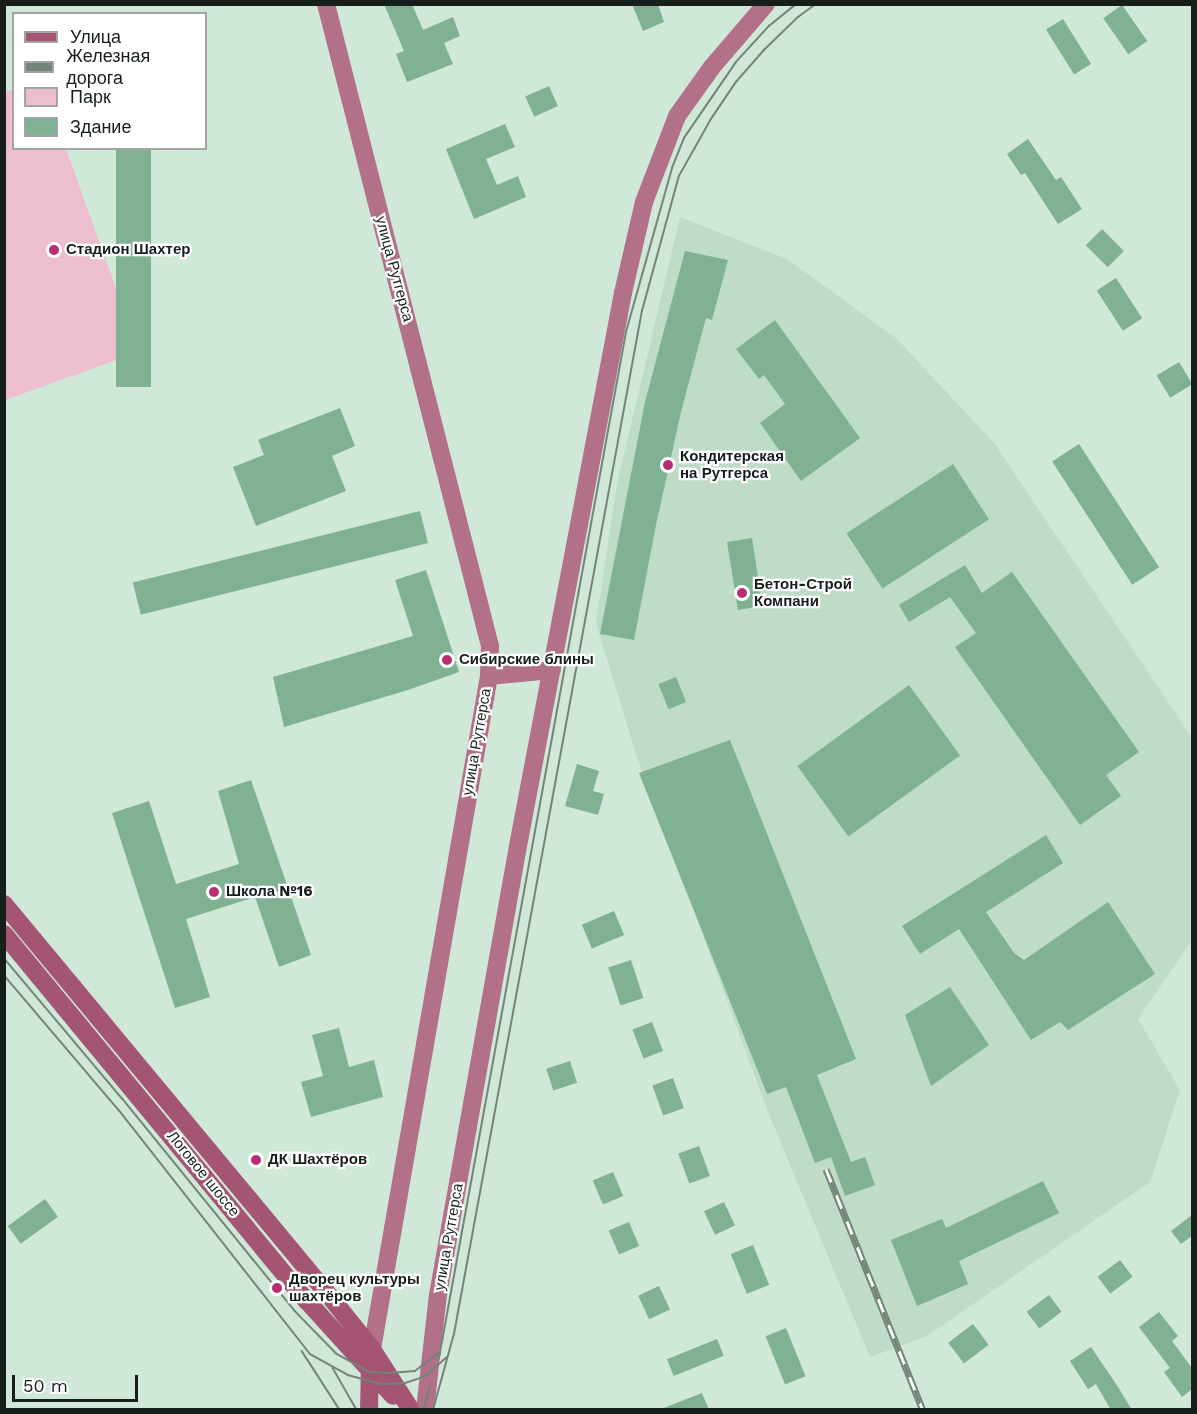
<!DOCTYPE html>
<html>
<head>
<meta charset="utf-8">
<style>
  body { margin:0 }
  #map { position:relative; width:1197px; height:1414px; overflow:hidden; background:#d0e8d8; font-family:"Work Sans",sans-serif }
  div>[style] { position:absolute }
  .built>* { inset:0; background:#bedcc8 }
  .green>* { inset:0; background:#edbfce }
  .building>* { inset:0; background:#7fb192; transform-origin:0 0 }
  .secondary>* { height:18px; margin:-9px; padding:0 9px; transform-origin:9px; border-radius:9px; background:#b27089 }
  .primary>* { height:18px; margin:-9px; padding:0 9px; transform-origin:9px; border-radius:9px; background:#a45574 }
  .tram>* { height:1.5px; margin:-0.75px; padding:0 0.75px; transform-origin:0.75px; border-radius:0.75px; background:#748479 }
  .rail>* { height:7px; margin-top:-3.5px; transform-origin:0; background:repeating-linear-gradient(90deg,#fff 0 14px,#748479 0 28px); box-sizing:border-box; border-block:2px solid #748479 }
  .dots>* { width:16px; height:16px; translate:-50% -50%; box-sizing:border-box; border:3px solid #fff; border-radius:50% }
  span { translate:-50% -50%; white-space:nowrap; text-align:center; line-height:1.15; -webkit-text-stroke:4.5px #fff; paint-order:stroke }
  .poi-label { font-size:15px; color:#171f1a; font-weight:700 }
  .left { translate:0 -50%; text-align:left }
  .street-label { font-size:15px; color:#171f1a }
  .frame { position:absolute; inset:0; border:6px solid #171f1a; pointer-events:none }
  .legend { position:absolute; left:12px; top:12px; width:195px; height:138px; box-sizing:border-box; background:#fff; border:2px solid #a2a5a3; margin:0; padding:8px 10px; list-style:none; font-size:18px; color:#171f1a }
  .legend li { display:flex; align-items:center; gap:12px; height:30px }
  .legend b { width:30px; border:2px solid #a2a5a3 }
  .scale { position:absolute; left:12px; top:1375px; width:126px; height:27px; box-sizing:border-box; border:3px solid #171f1a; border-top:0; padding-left:8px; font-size:18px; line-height:21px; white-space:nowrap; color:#171f1a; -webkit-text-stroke:4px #fff; paint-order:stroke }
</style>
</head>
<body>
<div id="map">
  <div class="built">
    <i style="clip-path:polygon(680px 217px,787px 259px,896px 338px,995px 444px,1192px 738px,1192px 940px,1138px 1019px,1180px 1090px,1150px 1182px,927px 1336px,870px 1357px,768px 1112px,636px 754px,596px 623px,617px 484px)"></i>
  </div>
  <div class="green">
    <i style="clip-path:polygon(13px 89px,14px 148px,66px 149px,139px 352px,5px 400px,4px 93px)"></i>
  </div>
  <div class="building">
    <i style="clip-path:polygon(384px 4px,412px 4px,423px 30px,453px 17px,460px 36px,444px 43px,453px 64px,407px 82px,396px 54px,404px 51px)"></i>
    <i style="clip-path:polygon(632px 4px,658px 4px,664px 22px,643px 31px)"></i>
    <i style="left:1122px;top:5px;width:44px;height:23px;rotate:55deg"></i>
    <i style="left:1063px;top:19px;width:53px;height:20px;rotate:58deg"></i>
    <i style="left:549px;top:86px;width:22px;height:26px;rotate:66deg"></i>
    <i style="clip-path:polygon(505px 124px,515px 147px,486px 159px,497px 185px,518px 176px,526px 197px,474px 219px,446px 149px)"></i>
    <i style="clip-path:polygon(1028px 139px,1056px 180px,1061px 177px,1082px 209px,1058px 224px,1025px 173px,1021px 175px,1007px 154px)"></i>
    <i style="left:116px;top:148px;width:35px;height:239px"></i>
    <i style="left:1102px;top:229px;width:31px;height:23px;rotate:45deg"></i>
    <i style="clip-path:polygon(685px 251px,728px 260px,712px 320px,706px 318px,681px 412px,656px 525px,634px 640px,600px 634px,645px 402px)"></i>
    <i style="left:1116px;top:278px;width:48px;height:23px;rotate:57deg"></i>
    <i style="clip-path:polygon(775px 320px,860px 438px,801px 481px,760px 423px,785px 404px,764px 375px,759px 379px,736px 349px)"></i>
    <i style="left:1179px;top:362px;width:26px;height:26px;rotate:59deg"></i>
    <i style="clip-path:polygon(340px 408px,355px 446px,332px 456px,346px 491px,256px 526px,233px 467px,264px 455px,258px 440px)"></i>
    <i style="left:1079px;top:444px;width:147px;height:32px;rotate:57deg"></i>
    <i style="left:953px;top:464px;width:66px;height:127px;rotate:57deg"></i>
    <i style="left:420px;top:511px;width:33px;height:296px;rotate:76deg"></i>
    <i style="clip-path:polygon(752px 538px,761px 597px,755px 598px,756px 607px,738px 610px,727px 542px)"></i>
    <i style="clip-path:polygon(965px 565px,982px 593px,1012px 572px,1139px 752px,1106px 775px,1121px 796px,1080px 825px,955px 647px,976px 633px,950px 597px,909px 622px,899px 605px)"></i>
    <i style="clip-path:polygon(426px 570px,459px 672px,408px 690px,284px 727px,273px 677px,413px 636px,395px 580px)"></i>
    <i style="left:676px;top:677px;width:27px;height:19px;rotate:68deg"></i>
    <i style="left:909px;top:685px;width:87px;height:138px;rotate:54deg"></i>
    <i style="clip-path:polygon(730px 740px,856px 1059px,817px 1075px,851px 1162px,865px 1157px,875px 1185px,845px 1196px,831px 1157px,815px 1163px,786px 1087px,767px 1094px,639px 773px)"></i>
    <i style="clip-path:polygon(577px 764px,599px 771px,593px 791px,604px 794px,598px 815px,565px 806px)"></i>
    <i style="clip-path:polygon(251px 780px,311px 955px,279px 967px,255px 897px,186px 919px,210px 997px,175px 1008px,112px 813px,149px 801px,176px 884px,239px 864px,218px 791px)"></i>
    <i style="clip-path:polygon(1046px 835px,1063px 863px,986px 912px,1014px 953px,1024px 960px,1108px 902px,1155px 974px,1068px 1030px,1060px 1022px,1031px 1040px,959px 929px,920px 954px,902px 926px)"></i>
    <i style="left:614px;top:911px;width:26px;height:35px;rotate:67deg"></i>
    <i style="left:631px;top:960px;width:40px;height:24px;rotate:72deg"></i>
    <i style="clip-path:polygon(950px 987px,989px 1045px,931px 1086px,905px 1015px)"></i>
    <i style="left:652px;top:1022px;width:31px;height:21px;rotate:69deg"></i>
    <i style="clip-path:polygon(339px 1028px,349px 1067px,374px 1060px,383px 1097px,311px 1117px,301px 1082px,323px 1076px,312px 1035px)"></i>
    <i style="left:570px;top:1061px;width:23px;height:25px;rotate:72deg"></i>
    <i style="left:673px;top:1078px;width:32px;height:22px;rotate:70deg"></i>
    <i style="left:699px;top:1146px;width:32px;height:22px;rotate:70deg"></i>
    <i style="left:613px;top:1172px;width:26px;height:22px;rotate:67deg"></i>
    <i style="clip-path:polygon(1043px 1181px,1059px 1213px,959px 1261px,968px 1284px,917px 1306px,891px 1240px,942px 1219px,946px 1228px)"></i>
    <i style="left:45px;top:1199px;width:22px;height:46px;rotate:54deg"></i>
    <i style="left:724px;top:1202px;width:26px;height:22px;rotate:65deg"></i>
    <i style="clip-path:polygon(1192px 1215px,1192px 1236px,1181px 1244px,1171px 1231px)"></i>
    <i style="left:629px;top:1222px;width:26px;height:22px;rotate:67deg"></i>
    <i style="left:753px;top:1245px;width:43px;height:24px;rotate:68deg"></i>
    <i style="left:1120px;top:1260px;width:21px;height:28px;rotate:53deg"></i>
    <i style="left:659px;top:1286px;width:26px;height:23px;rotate:65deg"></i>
    <i style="left:1049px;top:1295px;width:21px;height:28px;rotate:53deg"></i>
    <i style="clip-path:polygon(1159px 1312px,1178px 1336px,1172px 1341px,1192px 1368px,1192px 1389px,1182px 1397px,1164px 1372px,1170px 1368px,1139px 1327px)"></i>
    <i style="left:973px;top:1324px;width:26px;height:31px;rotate:53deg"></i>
    <i style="left:786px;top:1328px;width:52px;height:22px;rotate:68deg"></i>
    <i style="left:717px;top:1339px;width:18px;height:54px;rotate:68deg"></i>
    <i style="clip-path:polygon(1091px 1347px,1118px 1387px,1132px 1410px,1111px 1410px,1096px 1384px,1088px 1389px,1070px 1361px)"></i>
    <i style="clip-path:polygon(702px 1393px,709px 1410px,662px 1410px,661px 1409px)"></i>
  </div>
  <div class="secondary">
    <i style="left:326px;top:4px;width:663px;rotate:75.67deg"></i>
    <i style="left:490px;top:646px;width:30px;rotate:92deg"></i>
    <i style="left:489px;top:676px;width:683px;rotate:99.86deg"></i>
    <i style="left:489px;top:676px;width:63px;rotate:-5.4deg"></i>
    <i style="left:425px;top:1410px;width:116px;rotate:-83.6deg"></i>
    <i style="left:438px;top:1295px;width:456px;rotate:-79.9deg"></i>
    <i style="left:518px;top:846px;width:563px;rotate:-79.25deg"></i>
    <i style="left:623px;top:293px;width:93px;rotate:-77deg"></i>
    <i style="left:644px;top:202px;width:92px;rotate:-69deg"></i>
    <i style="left:677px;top:116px;width:60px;rotate:-54.5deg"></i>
    <i style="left:712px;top:67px;width:83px;rotate:-49.4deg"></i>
  </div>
  <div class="primary">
    <i style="left:4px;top:904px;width:499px;rotate:50.3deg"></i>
    <i style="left:323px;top:1288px;width:78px;rotate:51.2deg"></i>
    <i style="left:372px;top:1349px;width:72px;rotate:57.4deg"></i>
    <i style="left:4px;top:934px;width:476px;rotate:50.5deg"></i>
    <i style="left:307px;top:1301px;width:128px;rotate:47.8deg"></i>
    <i style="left:369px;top:1410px;width:45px;rotate:-88.7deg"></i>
  </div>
  <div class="tram">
    <i style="left:4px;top:958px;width:183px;rotate:49.9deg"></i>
    <i style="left:122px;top:1098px;width:274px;rotate:50.9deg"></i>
    <i style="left:295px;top:1311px;width:60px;rotate:45.7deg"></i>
    <i style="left:337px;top:1354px;width:37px;rotate:29deg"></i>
    <i style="left:369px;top:1372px;width:19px;rotate:3deg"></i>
    <i style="left:388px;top:1373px;width:27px;rotate:-4deg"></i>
    <i style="left:415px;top:1371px;width:30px;rotate:-37deg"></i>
    <i style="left:4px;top:975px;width:177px;rotate:49.6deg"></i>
    <i style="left:119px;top:1110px;width:310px;rotate:51.9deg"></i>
    <i style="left:310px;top:1354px;width:43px;rotate:28.9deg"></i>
    <i style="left:348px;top:1375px;width:34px;rotate:15deg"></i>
    <i style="left:381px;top:1384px;width:24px;rotate:-2deg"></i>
    <i style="left:405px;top:1383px;width:20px;rotate:-18deg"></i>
    <i style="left:424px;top:1377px;width:30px;rotate:-41deg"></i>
    <i style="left:302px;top:1351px;width:70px;rotate:57.2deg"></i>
    <i style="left:439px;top:1358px;width:1043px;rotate:-79.67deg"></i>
    <i style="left:626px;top:332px;width:170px;rotate:-74.3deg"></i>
    <i style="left:672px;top:168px;width:32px;rotate:-68deg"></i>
    <i style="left:684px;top:138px;width:92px;rotate:-55.6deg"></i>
    <i style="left:736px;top:62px;width:49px;rotate:-47.5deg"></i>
    <i style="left:769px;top:26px;width:35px;rotate:-39deg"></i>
    <i style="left:333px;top:1368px;width:48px;rotate:60.3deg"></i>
    <i style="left:423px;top:1410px;width:24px;rotate:-73deg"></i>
    <i style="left:433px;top:1410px;width:79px;rotate:-74.6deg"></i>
    <i style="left:454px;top:1334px;width:1040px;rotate:-79.59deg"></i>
    <i style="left:642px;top:311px;width:140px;rotate:-74.7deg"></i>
    <i style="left:679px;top:176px;width:65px;rotate:-60.7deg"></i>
    <i style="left:711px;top:119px;width:45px;rotate:-56deg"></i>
    <i style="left:736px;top:82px;width:43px;rotate:-48.8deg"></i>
    <i style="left:764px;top:50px;width:47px;rotate:-44.1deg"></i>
    <i style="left:798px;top:17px;width:22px;rotate:-36deg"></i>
  </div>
  <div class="rail">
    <i style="left:826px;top:1169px;width:260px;rotate:68.1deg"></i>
  </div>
  <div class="dots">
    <i style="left:54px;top:250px;background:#b62e6f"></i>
    <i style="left:668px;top:465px;background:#b62e6f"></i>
    <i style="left:742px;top:593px;background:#b62e6f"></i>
    <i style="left:447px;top:660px;background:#b62e6f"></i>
    <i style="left:214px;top:892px;background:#b62e6f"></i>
    <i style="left:256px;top:1160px;background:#b62e6f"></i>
    <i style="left:277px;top:1288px;background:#b62e6f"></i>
  </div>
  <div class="poi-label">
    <span class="left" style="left:66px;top:250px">Стадион Шахтер</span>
    <span class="left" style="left:680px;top:465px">Кондитерская<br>на Рутгерса</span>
    <span class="left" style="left:754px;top:593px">Бетон-Строй<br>Компани</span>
    <span class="left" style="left:459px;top:660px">Сибирские блины</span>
    <span class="left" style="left:226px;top:892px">Школа №16</span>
    <span class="left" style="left:268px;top:1160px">ДК Шахтёров</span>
    <span class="left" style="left:289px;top:1288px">Дворец культуры<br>шахтёров</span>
  </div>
  <div class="street-label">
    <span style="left:394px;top:269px;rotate:75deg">улица Рутгерса</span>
    <span style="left:477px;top:742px;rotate:-80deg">улица Рутгерса</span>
    <span style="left:203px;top:1174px;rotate:51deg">Логовое шоссе</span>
    <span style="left:449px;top:1237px;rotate:-80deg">улица Рутгерса</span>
  </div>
  <div class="frame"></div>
  <ul class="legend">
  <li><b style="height:8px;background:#a45574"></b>Улица</li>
  <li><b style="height:8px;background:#748479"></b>Железная дорога</li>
  <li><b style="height:16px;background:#edbfce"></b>Парк</li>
  <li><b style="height:16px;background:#7fb192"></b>Здание</li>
  </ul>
  <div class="scale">50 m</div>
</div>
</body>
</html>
